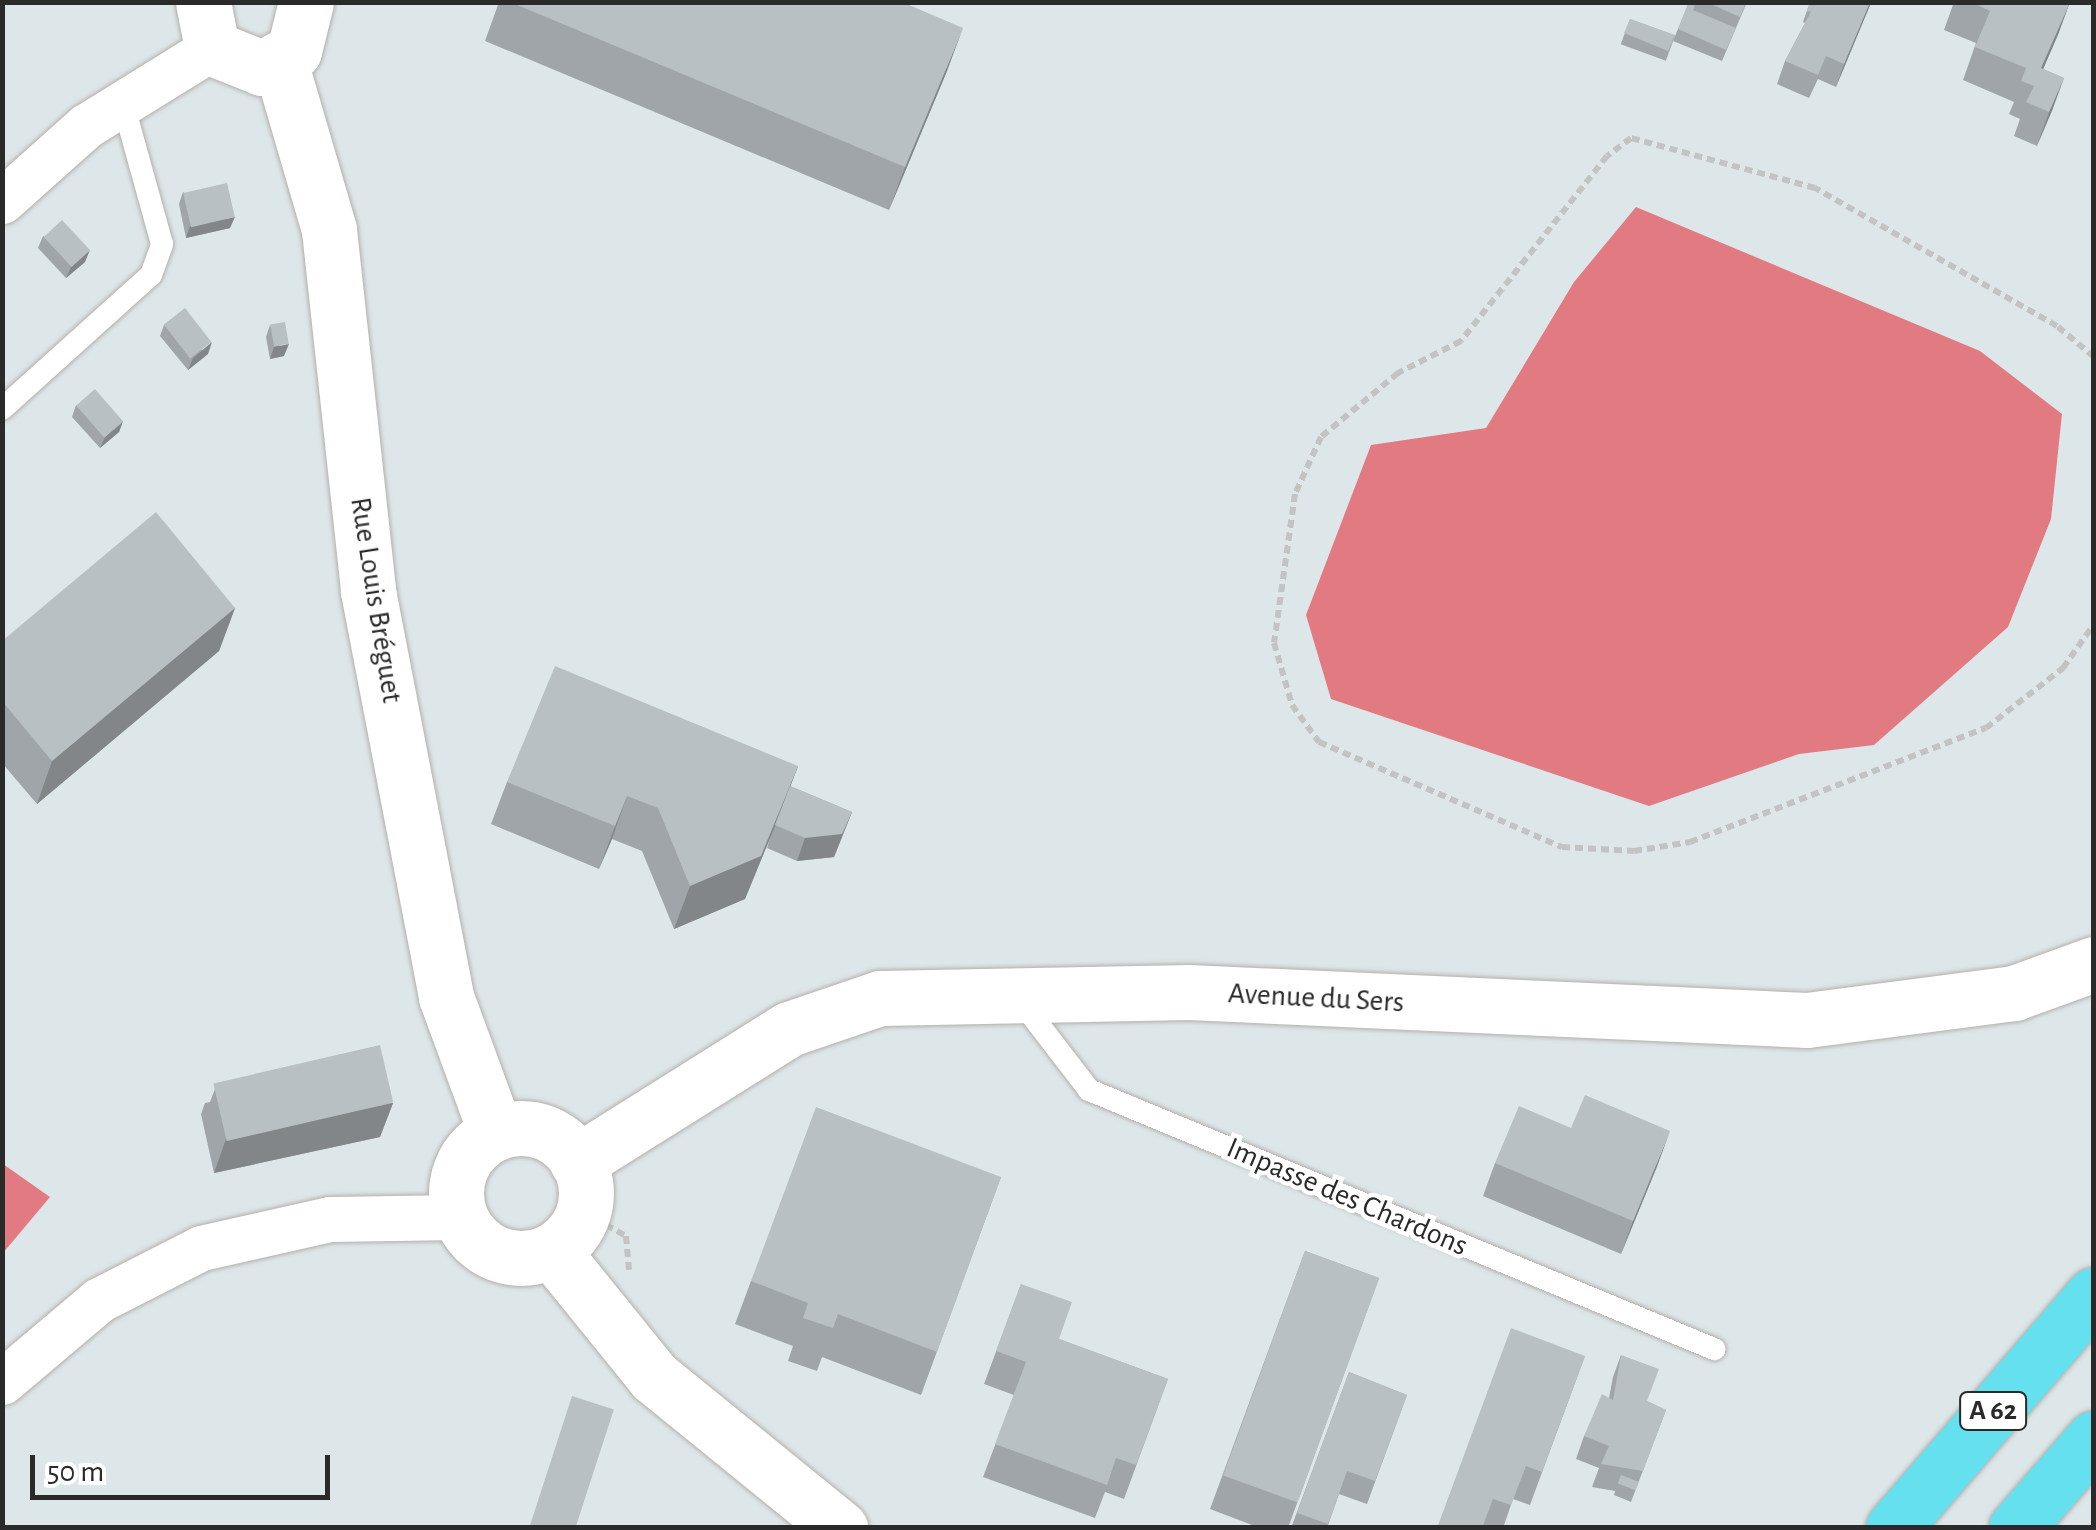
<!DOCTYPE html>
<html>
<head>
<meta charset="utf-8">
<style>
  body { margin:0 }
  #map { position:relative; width:2096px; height:1530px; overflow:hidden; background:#dde7ea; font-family:"Alegreya Sans",sans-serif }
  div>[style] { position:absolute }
  .water>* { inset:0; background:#e27a82 }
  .path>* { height:6px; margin-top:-3px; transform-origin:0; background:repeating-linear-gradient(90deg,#c3c3c3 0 8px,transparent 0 13px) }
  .roads { filter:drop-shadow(0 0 2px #b5afaa) drop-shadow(0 0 2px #b5afaa) }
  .service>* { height:22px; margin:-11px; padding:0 11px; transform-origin:11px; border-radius:11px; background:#fff }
  .minor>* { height:45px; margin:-22.5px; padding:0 22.5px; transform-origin:22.5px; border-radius:22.5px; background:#fff }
  .tertiary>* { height:55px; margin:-27.5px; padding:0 27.5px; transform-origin:27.5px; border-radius:27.5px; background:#fff }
  .tertiary>.ring { margin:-27.5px; padding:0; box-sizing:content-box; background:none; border:55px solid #fff; border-radius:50% }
  .motorway>* { height:55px; margin:-27.5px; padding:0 27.5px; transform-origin:27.5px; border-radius:27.5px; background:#65e0ee }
  .wall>* { inset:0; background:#9fa5a8; transform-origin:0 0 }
  .shaded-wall>* { inset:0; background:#828688 }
  .building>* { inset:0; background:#b9c0c3; transform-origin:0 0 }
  span { translate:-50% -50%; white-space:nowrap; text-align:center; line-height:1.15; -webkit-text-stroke:9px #fff; paint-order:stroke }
  .shield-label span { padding:2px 8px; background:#fff; border:2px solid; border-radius:8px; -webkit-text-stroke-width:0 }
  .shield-label { font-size:28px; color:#2a2a2a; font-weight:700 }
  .street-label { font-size:30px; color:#2a2a2a }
  .frame { position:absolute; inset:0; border:5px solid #2a2a2a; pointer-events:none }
  .scale { position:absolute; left:30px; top:1455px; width:300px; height:45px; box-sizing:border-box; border:5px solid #2a2a2a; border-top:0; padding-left:12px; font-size:30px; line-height:35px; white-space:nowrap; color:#2a2a2a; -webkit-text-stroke:8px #fff; paint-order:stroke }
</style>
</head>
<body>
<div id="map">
  <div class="water">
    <i style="clip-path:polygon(1636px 207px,1980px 351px,2062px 414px,2051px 519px,2008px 627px,1874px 745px,1799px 754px,1649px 806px,1331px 699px,1306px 615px,1371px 445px,1486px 428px,1574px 282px)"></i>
    <i style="clip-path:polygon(3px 1164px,50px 1197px,3px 1253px)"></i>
  </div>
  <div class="path">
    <i style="left:2094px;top:357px;width:48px;rotate:-140deg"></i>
    <i style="left:2057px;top:326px;width:279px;rotate:-150.3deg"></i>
    <i style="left:1815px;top:188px;width:191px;rotate:-164.8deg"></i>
    <i style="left:1631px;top:138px;width:30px;rotate:143deg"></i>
    <i style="left:1607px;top:156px;width:236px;rotate:128.3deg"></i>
    <i style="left:1461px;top:341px;width:71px;rotate:153.1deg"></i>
    <i style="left:1398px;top:373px;width:100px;rotate:140.3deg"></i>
    <i style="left:1321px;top:437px;width:63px;rotate:114.5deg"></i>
    <i style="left:1295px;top:494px;width:150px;rotate:98deg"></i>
    <i style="left:1274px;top:643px;width:65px;rotate:73.8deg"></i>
    <i style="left:1292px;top:705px;width:46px;rotate:53.9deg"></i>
    <i style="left:1319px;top:742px;width:265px;rotate:23.4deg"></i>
    <i style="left:1562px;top:847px;width:72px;rotate:3.2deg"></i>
    <i style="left:1634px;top:851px;width:57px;rotate:-9.1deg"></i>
    <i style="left:1690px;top:842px;width:317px;rotate:-21.1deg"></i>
    <i style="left:1986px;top:728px;width:98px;rotate:-37.9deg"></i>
    <i style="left:2063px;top:668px;width:54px;rotate:-54.8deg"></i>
    <i style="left:583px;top:1212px;width:49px;rotate:29.2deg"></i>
    <i style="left:626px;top:1236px;width:34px;rotate:85deg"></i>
  </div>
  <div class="roads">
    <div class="service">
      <i style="left:2px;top:409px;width:200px;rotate:-42deg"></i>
      <i style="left:151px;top:275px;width:33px;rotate:-70deg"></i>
      <i style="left:162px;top:244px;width:146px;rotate:-105.5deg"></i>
      <i style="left:1019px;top:999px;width:115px;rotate:52.4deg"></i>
      <i style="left:1089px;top:1090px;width:677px;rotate:22.51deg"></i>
    </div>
    <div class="minor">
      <i style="left:2px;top:201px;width:113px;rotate:-41.8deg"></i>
      <i style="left:86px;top:126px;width:148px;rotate:-31.8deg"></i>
      <i style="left:2px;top:1382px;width:127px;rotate:-40.2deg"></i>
      <i style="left:99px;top:1300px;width:114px;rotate:-27deg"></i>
      <i style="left:201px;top:1248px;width:132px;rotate:-12.7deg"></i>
      <i style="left:330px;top:1219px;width:130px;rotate:-0.9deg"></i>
    </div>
    <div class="tertiary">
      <i style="left:203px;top:2px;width:47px;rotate:78.9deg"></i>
      <i style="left:212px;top:48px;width:54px;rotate:21.8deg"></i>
      <i style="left:262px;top:68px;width:36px;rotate:-28deg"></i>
      <i style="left:294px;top:51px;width:50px;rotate:-76.2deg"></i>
      <i style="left:280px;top:62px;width:175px;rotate:73.7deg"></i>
      <i style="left:329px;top:230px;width:363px;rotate:83.8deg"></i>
      <i style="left:368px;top:591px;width:413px;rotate:79.1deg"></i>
      <i style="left:446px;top:997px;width:145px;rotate:69.8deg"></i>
      <i class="ring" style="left:456px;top:1128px;width:75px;height:75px"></i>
      <i style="left:577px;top:1162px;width:250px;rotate:-32.1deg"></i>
      <i style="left:789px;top:1029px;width:96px;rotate:-18.8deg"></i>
      <i style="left:880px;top:998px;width:309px;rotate:-1.1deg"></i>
      <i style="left:1189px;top:992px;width:619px;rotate:2.59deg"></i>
      <i style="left:1807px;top:1020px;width:209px;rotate:-7.4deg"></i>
      <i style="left:2014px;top:993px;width:85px;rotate:-19.9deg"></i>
      <i style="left:552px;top:1251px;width:162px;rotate:51deg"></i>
      <i style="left:654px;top:1377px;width:240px;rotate:39.1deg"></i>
    </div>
    <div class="motorway">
      <i style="left:1893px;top:1528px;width:308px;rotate:-49.3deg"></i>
      <i style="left:2016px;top:1528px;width:119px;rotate:-49.1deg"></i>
    </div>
  </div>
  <div class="wall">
    <i style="clip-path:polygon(499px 2px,902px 2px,947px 71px,889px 210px,485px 41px)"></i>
    <i style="clip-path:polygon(1689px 2px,1747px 2px,1722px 61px,1673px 41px)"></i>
    <i style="clip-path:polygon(1810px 2px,1871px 2px,1836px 87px,1818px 79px,1809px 98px,1777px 84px,1785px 61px,1805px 23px,1803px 22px)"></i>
    <i style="clip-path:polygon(1954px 2px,2070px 2px,2043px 69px,2064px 78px,2037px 146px,2014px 136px,2020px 119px,2009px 114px,2014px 102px,1963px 80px,1976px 43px,1944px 30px)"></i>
    <i style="left:1630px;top:19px;width:48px;height:27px;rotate:20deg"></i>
    <i style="clip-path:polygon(183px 192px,230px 228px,186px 238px,179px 204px)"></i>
    <i style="clip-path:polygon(43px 236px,85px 262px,66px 278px,38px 248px)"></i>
    <i style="clip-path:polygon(164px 325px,208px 354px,188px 370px,160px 336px)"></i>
    <i style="clip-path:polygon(270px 325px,284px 356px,270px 359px,266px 337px)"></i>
    <i style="clip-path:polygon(76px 405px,123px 421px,119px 432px,100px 448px,72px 417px)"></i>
    <i style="clip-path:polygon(235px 608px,219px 651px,37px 804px,2px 763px,2px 641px)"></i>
    <i style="clip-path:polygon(798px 766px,790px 786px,852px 812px,834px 857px,797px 861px,767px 848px,770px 838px,745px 899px,674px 929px,642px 851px,612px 839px,599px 869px,491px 824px,507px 782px)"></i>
    <i style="clip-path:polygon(215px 1089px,393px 1103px,380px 1137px,214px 1173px,201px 1114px,205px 1103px,210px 1102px)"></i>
    <i style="clip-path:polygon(1571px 1128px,1658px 1164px,1621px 1254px,1483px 1196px,1495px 1163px)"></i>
    <i style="clip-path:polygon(1001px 1177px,921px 1395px,822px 1357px,817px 1371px,788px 1361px,793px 1346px,735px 1324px,751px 1281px)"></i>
    <i style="clip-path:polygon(1305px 1251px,1379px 1278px,1288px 1528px,1260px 1528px,1210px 1509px)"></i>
    <i style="clip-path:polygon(1021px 1284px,1059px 1339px,1168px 1379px,1124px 1499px,1105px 1492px,1095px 1518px,983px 1477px,1014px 1395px,984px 1384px)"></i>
    <i style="clip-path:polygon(1621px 1355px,1647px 1401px,1666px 1410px,1631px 1502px,1614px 1495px,1615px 1491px,1592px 1487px,1599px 1468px,1576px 1459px,1584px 1436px,1609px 1398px,1613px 1377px)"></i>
    <i style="clip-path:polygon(1585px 1356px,1530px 1505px,1513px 1499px,1503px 1528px,1437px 1528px)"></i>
    <i style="clip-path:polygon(1349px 1372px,1407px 1395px,1367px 1504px,1339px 1494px,1327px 1528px,1291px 1528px)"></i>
  </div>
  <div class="shaded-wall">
    <i style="clip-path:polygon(1870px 2px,1871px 3px,1836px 87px,1844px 64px)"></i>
    <i style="clip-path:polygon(2070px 2px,2058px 35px,2034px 90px,2041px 68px)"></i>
    <i style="clip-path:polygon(963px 28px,947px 71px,889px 210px,905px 167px)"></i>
    <i style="clip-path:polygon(2064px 78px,2052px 111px,2037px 146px,2049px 112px)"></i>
    <i style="clip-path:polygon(235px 217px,230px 228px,186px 238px,190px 226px)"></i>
    <i style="clip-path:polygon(90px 250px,85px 262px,66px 278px,71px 267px)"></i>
    <i style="clip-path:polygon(212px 342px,208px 354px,188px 370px,193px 358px)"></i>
    <i style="clip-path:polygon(289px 344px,284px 356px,270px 359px,274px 347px)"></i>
    <i style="clip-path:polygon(123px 421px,119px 432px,100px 448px,105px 437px)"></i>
    <i style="clip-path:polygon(235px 608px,219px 651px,37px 804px,52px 761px)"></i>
    <i style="clip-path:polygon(798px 766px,782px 809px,745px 899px,674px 929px,690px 886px)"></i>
    <i style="clip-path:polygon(627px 796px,612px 839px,599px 869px,615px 826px)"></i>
    <i style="clip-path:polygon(852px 812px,834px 857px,797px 861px,805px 838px)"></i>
    <i style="clip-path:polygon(393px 1103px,380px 1137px,214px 1173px,226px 1139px)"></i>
    <i style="clip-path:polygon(1670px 1131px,1658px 1164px,1621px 1254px,1633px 1221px)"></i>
  </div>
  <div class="building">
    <i style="clip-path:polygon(510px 2px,902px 2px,963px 28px,905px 167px)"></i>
    <i style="clip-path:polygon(1689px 2px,1696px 2px,1693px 10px,1736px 28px,1726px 50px,1678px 29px)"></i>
    <i style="clip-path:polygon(1706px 2px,1746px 2px,1740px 17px)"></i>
    <i style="clip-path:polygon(1810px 2px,1816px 2px,1811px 12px,1807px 11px)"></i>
    <i style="clip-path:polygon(1816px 2px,1870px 2px,1844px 64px,1826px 56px,1818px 75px,1785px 61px)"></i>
    <i style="clip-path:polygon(1971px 2px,2070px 2px,2041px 68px,2064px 78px,2049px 112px,2026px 102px,2034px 86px,2021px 81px,2026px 68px,1975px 47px,1990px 11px)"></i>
    <i style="clip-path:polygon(1630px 19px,1675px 35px,1668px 51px,1624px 33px)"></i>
    <i style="left:227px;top:183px;width:35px;height:45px;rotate:77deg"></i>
    <i style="left:62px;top:220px;width:41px;height:25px;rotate:47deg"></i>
    <i style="left:185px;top:308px;width:43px;height:27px;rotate:52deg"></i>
    <i style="left:285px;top:322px;width:22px;height:15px;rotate:80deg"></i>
    <i style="left:95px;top:389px;width:43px;height:25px;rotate:49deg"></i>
    <i style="clip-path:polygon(156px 512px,235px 608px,52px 761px,2px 701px,2px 641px)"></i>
    <i style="clip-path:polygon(555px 666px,798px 766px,761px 856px,690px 886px,658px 808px,627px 796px,615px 826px,507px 782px)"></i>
    <i style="clip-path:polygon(790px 786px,852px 812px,842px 834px,805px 838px,775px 825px)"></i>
    <i style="left:380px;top:1045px;width:59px;height:171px;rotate:77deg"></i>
    <i style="clip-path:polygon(1585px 1095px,1670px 1131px,1633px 1221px,1495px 1163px,1519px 1106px,1571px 1128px)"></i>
    <i style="clip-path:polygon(816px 1107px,1001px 1177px,937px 1352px,838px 1314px,833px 1328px,803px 1318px,808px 1303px,751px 1281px)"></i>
    <i style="left:1305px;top:1251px;width:79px;height:239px;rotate:20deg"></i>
    <i style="clip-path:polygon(1021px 1284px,1072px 1302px,1059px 1339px,1168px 1379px,1136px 1465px,1116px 1458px,1107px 1485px,995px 1444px,1026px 1362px,996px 1351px)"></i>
    <i style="clip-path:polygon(1511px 1328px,1585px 1356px,1542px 1472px,1526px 1466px,1511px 1505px,1493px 1499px,1482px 1528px,1437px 1528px)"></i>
    <i style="clip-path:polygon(1621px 1355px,1659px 1369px,1647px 1401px,1666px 1410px,1643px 1471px,1601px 1464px,1609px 1446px,1584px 1436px,1602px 1394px,1613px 1400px)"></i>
    <i style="clip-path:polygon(1349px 1372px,1407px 1395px,1375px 1481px,1347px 1471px,1328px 1524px,1297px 1513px)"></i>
    <i style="left:572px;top:1396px;width:44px;height:140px;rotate:18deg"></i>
    <i style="left:1621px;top:1475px;width:19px;height:9px;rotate:21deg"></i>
  </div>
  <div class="shield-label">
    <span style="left:1993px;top:1411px">A 62</span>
  </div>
  <div class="street-label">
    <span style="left:376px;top:600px;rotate:81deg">Rue Louis Bréguet</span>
    <span style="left:1316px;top:998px;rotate:3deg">Avenue du Sers</span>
    <span style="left:1347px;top:1197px;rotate:23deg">Impasse des Chardons</span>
  </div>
  <div class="frame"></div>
  <div class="scale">50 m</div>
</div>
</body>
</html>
